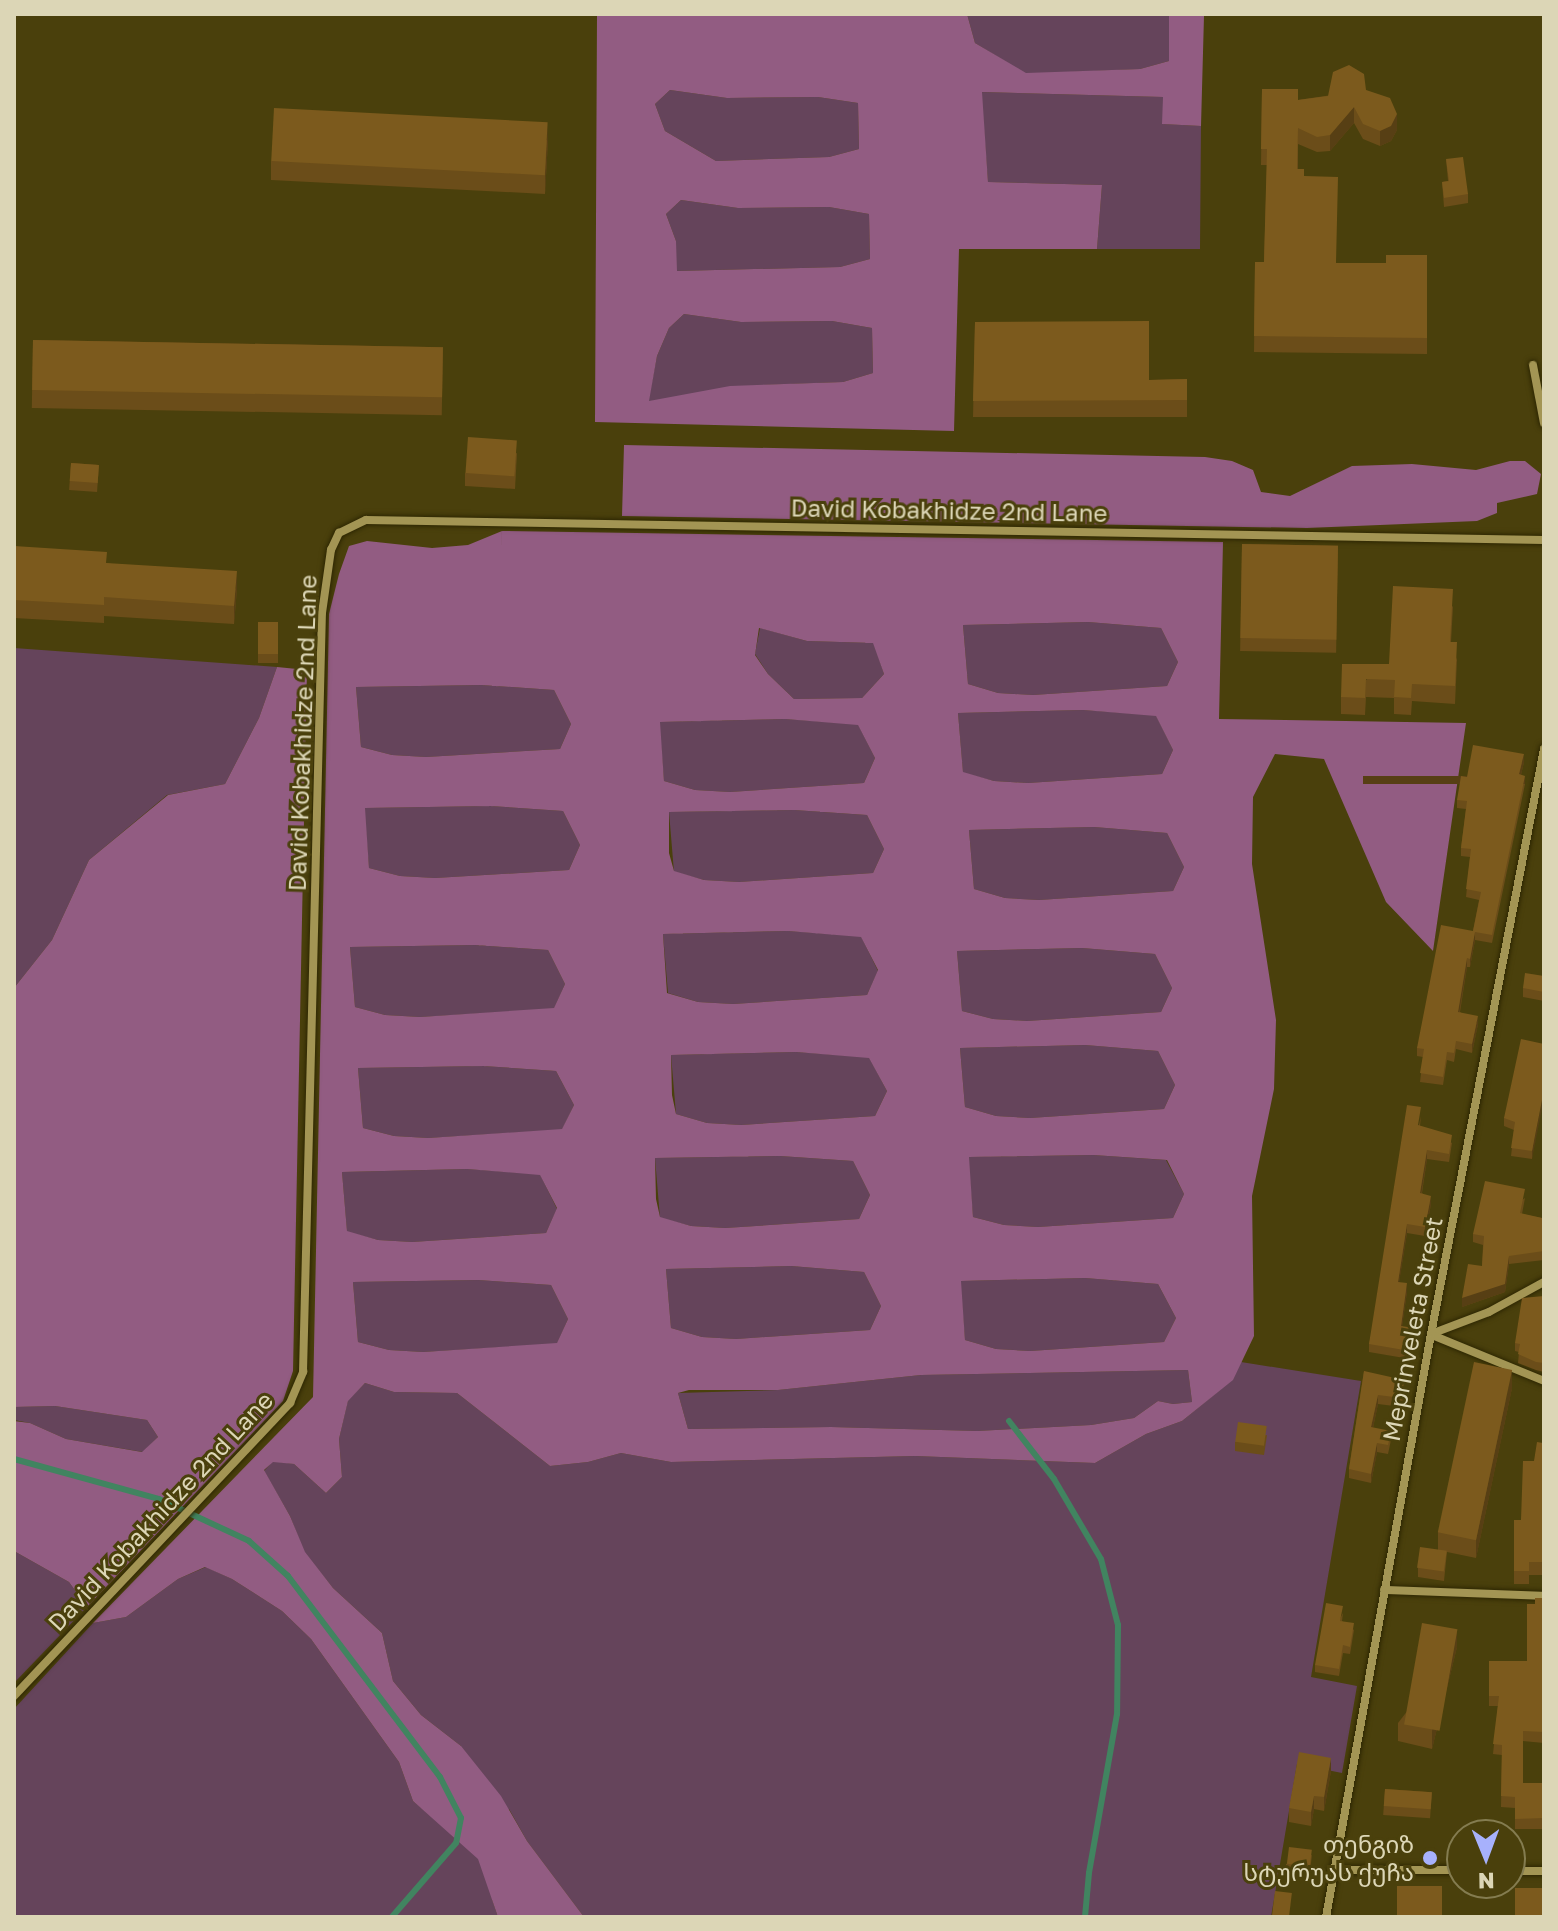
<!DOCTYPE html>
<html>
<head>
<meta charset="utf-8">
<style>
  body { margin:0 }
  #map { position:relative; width:1558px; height:1931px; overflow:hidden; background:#4a400c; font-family:"Golos Text","Noto Sans Georgian",sans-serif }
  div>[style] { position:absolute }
  .green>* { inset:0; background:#65445b }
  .forest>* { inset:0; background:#925c82 }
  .stream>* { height:6px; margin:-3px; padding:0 3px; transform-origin:3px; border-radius:3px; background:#418460 }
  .roads { filter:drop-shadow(0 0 2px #2e2703) drop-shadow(0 0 2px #2e2703) }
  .street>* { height:8px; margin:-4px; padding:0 4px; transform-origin:4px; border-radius:4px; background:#a39554 }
  .wall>* { inset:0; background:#6b4d19; transform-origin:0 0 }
  .shaded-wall>* { inset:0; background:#573f14; transform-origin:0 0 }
  .building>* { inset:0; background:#7c5a1d; transform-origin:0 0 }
  .dots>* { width:22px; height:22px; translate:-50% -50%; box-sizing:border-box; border:4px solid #4a400c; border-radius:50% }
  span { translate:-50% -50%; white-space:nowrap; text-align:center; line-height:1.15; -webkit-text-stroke:6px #4a400c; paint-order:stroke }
  .street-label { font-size:24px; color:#dcd6b6 }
  .poi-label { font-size:24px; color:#dcd6b6 }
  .right { translate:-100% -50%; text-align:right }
  .frame { position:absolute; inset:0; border:16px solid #dcd6b6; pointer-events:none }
  .north { position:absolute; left:1446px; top:1819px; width:80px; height:80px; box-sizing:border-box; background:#4a400c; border:2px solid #847c50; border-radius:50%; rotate:179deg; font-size:22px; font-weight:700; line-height:32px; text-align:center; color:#dcd6b6 }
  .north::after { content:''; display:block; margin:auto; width:28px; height:36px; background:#a7b1fc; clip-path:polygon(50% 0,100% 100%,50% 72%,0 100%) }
</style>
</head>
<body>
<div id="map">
  <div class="green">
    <i style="clip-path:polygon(967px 14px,1169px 15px,1169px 61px,1140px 69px,1026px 74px,975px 43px)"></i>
    <i style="clip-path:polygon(670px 90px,727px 98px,818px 97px,858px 103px,859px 149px,829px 157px,716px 161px,665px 131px,655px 104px)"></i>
    <i style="clip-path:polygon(981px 92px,1163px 97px,1163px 124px,1201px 126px,1200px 249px,1097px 249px,1102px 185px,988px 182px)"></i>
    <i style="clip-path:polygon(681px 200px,738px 208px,829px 207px,869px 214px,870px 259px,840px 267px,676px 271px,676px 241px,666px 214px)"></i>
    <i style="clip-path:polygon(684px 314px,741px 322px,832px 321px,872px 328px,873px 373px,843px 382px,763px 385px,648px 402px,657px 356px,669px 328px)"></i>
    <i style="clip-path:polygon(1088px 622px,1161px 628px,1178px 662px,1167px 686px,1033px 695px,998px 693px,968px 684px,963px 625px)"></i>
    <i style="clip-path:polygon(760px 628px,807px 641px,874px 643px,884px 674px,862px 698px,794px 699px,768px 674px,755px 654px)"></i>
    <i style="clip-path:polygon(14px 648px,277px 667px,259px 718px,225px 784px,167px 795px,89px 860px,52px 940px,14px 988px)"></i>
    <i style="clip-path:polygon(481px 685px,554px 690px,571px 724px,560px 749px,426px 757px,392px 755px,361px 747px,356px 687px)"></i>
    <i style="clip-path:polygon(1083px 710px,1156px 715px,1173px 750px,1162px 774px,1028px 783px,994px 781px,963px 773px,958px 713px)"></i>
    <i style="clip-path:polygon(785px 719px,858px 724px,875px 758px,864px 783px,730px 792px,695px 790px,664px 781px,659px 722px)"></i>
    <i style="clip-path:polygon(490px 806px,563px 811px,580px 845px,569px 870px,435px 878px,400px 876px,369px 868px,364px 808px)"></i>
    <i style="clip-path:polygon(794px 810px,867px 815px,884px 849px,873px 873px,739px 882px,704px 880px,674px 872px,669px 812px)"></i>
    <i style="clip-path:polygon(1094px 827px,1167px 833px,1184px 867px,1173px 891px,1039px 900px,1005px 898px,974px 889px,969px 830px)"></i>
    <i style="clip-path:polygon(788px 931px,861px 936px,878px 971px,867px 995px,733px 1004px,698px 1002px,668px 993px,663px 934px)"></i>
    <i style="clip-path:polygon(475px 945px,548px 950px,565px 984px,554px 1009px,420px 1017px,385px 1015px,355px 1007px,350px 947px)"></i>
    <i style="clip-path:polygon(1082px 948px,1155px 954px,1172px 988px,1161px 1012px,1027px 1021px,993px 1019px,962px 1011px,957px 951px)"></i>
    <i style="clip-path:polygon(1085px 1045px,1158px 1051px,1175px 1085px,1164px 1109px,1030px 1118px,996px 1116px,965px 1107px,960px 1048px)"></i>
    <i style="clip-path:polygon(796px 1052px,869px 1057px,887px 1091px,875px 1116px,741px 1125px,707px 1123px,676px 1114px,671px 1055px)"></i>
    <i style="clip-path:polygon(483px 1066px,556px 1071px,574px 1105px,562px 1130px,428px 1138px,394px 1136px,363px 1128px,358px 1068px)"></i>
    <i style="clip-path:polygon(1093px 1155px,1166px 1160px,1184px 1194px,1173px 1218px,1038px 1227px,1004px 1225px,973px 1217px,968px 1157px)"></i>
    <i style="clip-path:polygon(780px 1156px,853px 1161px,870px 1195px,859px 1219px,725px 1228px,691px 1226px,660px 1218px,655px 1158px)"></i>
    <i style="clip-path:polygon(467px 1169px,540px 1174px,557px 1209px,546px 1233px,412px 1242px,378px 1240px,347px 1232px,342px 1172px)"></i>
    <i style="clip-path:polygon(791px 1266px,864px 1272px,881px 1306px,870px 1330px,736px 1339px,702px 1337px,671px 1328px,666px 1269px)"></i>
    <i style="clip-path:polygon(1085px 1278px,1158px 1284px,1176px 1318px,1164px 1342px,1030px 1351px,996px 1349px,965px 1340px,960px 1281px)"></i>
    <i style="clip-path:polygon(478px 1280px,551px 1285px,568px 1319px,557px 1344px,423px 1352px,389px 1350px,358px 1342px,353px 1282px)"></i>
    <i style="clip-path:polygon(1241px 1362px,1361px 1381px,1311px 1677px,1357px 1686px,1342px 1773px,1297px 1764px,1271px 1917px,584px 1917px,527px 1841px,509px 1809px,492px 1899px,498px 1917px,14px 1917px,14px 1709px,93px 1623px,126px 1617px,178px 1579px,206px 1567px,232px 1579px,282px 1611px,311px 1639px,399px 1762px,413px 1801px,432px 1817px,461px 1746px,421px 1715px,393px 1681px,382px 1633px,333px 1588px,304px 1552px,290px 1516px,264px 1471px,273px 1461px,294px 1464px,326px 1493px,342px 1477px,339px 1439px,348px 1400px,365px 1383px,394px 1392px,457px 1393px,550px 1466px,588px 1462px,621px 1453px,671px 1462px,915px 1456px,1095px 1463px,1146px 1434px,1182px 1421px,1232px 1380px)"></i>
    <i style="clip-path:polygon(1188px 1370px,1192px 1402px,1173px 1404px,1158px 1401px,1134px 1418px,1091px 1425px,977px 1431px,831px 1427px,688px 1429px,678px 1393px,778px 1390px,921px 1375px)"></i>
    <i style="clip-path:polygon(55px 1406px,147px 1420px,158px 1437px,143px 1452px,66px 1439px,30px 1423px,14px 1420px,14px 1407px)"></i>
    <i style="clip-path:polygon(14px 1551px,69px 1582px,87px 1607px,14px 1683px)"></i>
  </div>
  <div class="forest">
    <i style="clip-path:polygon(evenodd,597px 14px,967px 14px,975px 43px,1026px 73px,1140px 69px,1169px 61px,1169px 16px,1161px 14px,1212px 14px,1204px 16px,1201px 126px,1162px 124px,1163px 97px,982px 92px,988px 182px,1102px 185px,1097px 249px,959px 249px,954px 431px,595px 422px,597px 14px,670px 90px,727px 98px,818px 97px,858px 103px,859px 149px,829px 157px,716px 161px,665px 131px,655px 104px,670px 90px,597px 14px,681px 200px,738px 208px,829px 207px,869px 214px,870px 259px,840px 267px,677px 271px,676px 241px,666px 214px,681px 200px,597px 14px,684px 314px,741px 322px,832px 321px,872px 328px,873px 373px,843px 382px,730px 386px,649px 401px,657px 356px,669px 328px,684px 314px)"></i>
    <i style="clip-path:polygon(624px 445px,1205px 457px,1232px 461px,1253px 470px,1261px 492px,1290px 496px,1352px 466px,1412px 464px,1476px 470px,1510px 461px,1525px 461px,1541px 474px,1537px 494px,1497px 503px,1497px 513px,1477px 521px,1307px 528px,622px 516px)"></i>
    <i style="clip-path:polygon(evenodd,502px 531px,1223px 542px,1219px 719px,1466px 723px,1433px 951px,1386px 902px,1324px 759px,1275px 754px,1253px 797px,1252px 864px,1276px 1020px,1274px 1089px,1252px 1196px,1254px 1336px,1233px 1380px,1182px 1421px,1146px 1434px,1095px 1463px,915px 1456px,671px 1462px,621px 1453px,588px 1462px,550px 1466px,457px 1393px,394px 1392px,365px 1383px,348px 1401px,339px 1439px,342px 1477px,326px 1493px,294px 1464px,273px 1462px,264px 1470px,290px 1516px,305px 1552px,333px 1588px,382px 1633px,393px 1681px,421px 1715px,461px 1746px,501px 1796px,527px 1841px,584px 1917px,498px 1917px,478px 1859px,413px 1801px,399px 1762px,311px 1639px,282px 1611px,232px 1579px,205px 1567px,178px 1579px,126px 1617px,93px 1623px,313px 1397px,329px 614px,339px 574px,349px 546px,367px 541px,432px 548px,468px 545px,502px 531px,1088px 622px,1161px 628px,1178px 662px,1167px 686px,1033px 695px,998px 693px,968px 684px,963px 625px,1088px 622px,502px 531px,759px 628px,807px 641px,873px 643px,884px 674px,862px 698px,794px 699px,768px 674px,755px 655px,759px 628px,502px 531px,481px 685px,554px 690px,571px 724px,560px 749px,426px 757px,392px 755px,361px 747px,356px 687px,481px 685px,502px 531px,1083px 710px,1156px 716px,1173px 750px,1162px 774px,1028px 783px,994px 781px,963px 772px,958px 713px,1083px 710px,502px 531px,785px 719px,858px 725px,875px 758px,864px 783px,730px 792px,695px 790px,664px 781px,660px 722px,785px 719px,502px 531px,490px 806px,563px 811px,580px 845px,569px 870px,435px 878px,400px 876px,369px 868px,365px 808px,490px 806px,502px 531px,794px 810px,867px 815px,884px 849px,873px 873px,739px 882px,704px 880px,674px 871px,669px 853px,669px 812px,794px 810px,502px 531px,1094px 827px,1167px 833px,1184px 867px,1173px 891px,1039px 900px,1005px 898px,974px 889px,969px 830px,1094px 827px,502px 531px,788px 931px,861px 937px,878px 970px,867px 995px,733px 1004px,698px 1002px,667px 993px,663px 934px,788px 931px,502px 531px,475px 945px,548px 950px,565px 984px,554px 1008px,420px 1017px,385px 1015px,355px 1007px,350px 947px,475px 945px,502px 531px,1082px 948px,1155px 954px,1172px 988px,1161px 1012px,1027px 1021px,993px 1019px,962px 1011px,957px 951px,1082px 948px,502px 531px,1085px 1045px,1158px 1051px,1175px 1085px,1164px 1109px,1030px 1118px,996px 1116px,965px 1107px,960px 1048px,1085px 1045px,502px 531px,796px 1052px,869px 1058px,887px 1091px,875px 1116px,741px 1125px,707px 1123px,676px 1114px,672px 1095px,671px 1055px,796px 1052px,502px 531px,483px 1066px,556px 1071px,574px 1105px,562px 1129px,428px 1138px,394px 1136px,363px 1128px,358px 1068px,483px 1066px,502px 531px,1093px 1155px,1167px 1160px,1184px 1194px,1173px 1218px,1038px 1227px,1004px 1225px,973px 1217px,969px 1157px,1093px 1155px,502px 531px,780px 1156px,853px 1161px,870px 1195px,859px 1219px,725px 1228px,691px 1226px,660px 1217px,656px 1199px,655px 1158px,780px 1156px,502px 531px,467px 1169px,540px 1175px,557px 1208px,546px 1233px,412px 1242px,378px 1240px,347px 1231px,342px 1172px,467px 1169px,502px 531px,791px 1266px,864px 1272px,881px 1306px,870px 1330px,736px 1339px,702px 1337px,671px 1328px,666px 1269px,791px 1266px,502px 531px,1085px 1278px,1158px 1284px,1176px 1318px,1164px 1342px,1030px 1351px,996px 1349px,965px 1340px,961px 1281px,1085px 1278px,502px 531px,478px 1280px,551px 1285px,568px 1319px,557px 1343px,423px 1352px,389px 1350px,358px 1342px,353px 1282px,478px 1280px,502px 531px,1188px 1370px,1192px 1402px,1173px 1404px,1158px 1401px,1134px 1418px,1091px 1425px,977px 1431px,831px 1427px,688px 1429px,678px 1393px,689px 1390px,778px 1390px,921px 1375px,1188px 1370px)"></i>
    <i style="clip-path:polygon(277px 667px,307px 670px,293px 1371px,283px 1401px,87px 1607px,69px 1582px,14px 1551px,14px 1421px,30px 1423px,66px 1439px,142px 1452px,158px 1437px,147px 1420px,55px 1406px,14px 1407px,14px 988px,52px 940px,89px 860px,168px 795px,225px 784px,259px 718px)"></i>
  </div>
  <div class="stream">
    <i style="left:1009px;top:1421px;width:73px;rotate:52.2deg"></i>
    <i style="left:1054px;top:1479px;width:93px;rotate:59.6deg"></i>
    <i style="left:1101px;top:1559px;width:68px;rotate:75.6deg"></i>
    <i style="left:1118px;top:1625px;width:89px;rotate:90.6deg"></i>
    <i style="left:1117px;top:1714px;width:161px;rotate:100deg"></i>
    <i style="left:1089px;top:1873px;width:44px;rotate:95.2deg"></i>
    <i style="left:14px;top:1459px;width:150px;rotate:15.4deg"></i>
    <i style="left:159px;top:1499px;width:99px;rotate:25deg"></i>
    <i style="left:249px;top:1541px;width:52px;rotate:41.9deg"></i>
    <i style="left:288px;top:1576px;width:252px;rotate:52.9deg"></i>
    <i style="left:440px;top:1777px;width:46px;rotate:62.9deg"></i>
    <i style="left:461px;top:1818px;width:25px;rotate:101deg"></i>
    <i style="left:456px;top:1843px;width:98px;rotate:130.9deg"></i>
  </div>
  <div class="roads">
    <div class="street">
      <i style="left:1533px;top:365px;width:59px;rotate:79.3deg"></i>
      <i style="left:1431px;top:1334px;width:62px;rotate:-20.8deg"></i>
      <i style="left:1489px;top:1312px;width:63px;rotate:-28.6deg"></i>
      <i style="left:1432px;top:1335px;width:121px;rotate:22.3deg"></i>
      <i style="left:1384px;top:1590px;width:160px;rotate:2.1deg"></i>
      <i style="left:14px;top:1696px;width:403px;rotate:-46.7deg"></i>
      <i style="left:290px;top:1403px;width:34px;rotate:-67deg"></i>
      <i style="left:303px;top:1372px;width:759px;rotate:-88.57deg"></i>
      <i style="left:322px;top:613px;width:64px;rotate:-81.9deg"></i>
      <i style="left:331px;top:550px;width:19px;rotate:-65deg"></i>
      <i style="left:339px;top:533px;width:30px;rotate:-26deg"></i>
      <i style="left:366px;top:520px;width:1178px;rotate:0.97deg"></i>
      <i style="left:1332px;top:1870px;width:130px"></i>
      <i style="left:1510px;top:1871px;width:34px"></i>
      <i style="left:1326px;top:1917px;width:592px;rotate:-79.79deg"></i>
      <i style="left:1431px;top:1334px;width:596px;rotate:-79.07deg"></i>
    </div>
  </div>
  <div class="wall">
    <i style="clip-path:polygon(1262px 89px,1298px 100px,1366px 90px,1397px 130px,1391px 141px,1380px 146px,1363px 139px,1354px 123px,1330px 151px,1317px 152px,1298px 144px,1298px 169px,1304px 176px,1336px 263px,1386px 263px,1427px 255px,1427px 354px,1254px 352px,1255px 262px,1264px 262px,1267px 165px,1261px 165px)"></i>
    <i style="clip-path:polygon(548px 140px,545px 194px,271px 180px,271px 161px)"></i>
    <i style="clip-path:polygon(1446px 159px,1468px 194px,1468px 203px,1444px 207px,1442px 182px,1448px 181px)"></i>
    <i style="clip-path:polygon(975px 322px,1149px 380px,1187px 379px,1187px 417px,973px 417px)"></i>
    <i style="left:33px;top:340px;width:410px;height:68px;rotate:1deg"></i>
    <i style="clip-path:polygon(517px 453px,515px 489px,465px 486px,465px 473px)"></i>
    <i style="left:71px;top:463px;width:28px;height:27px;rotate:4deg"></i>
    <i style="left:1242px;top:544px;width:96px;height:107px;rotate:1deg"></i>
    <i style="clip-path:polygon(14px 546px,107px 563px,237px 589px,234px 624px,104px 616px,104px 623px,14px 618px)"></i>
    <i style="clip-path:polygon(1453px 606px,1451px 642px,1457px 660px,1455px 704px,1412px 701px,1411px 715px,1394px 714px,1394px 698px,1366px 697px,1365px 715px,1341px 714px,1341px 697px,1389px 664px)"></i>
    <i style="left:258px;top:622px;width:20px;height:41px"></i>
    <i style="clip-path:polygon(1524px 762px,1521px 775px,1525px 784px,1492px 943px,1475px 940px,1470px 967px,1467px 967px,1460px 1012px,1478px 1024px,1472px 1053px,1456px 1049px,1454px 1062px,1447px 1060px,1443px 1085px,1420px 1082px,1423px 1057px,1417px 1056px,1417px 1048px,1473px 931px,1479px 900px,1466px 897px,1470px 857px,1461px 856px,1461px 848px,1466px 809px,1457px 808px,1457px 800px,1467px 777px)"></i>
    <i style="clip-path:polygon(1544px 976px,1544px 1001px,1523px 997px,1523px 988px)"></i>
    <i style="clip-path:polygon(1544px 1044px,1532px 1159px,1511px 1156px,1514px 1130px,1504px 1126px,1504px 1118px)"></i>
    <i style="clip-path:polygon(1421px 1116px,1420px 1126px,1452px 1143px,1449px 1162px,1427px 1159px,1422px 1193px,1431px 1204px,1425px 1236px,1407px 1233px,1399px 1282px,1407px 1292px,1402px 1326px,1414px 1337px,1410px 1359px,1369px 1352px,1369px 1344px)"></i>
    <i style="clip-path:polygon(1525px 1198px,1522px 1214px,1542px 1218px,1544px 1212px,1544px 1260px,1509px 1264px,1505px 1292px,1462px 1307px,1482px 1266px,1483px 1245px,1473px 1242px,1473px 1234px)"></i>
    <i style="clip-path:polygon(1544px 1296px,1544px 1372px,1536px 1370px,1518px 1363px,1519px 1352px,1515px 1351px,1515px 1343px)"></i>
    <i style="clip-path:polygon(1364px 1371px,1404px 1389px,1402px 1407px,1378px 1404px,1373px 1428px,1391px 1440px,1388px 1454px,1377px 1452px,1371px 1483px,1349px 1478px,1349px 1469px)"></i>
    <i style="clip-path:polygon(1512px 1388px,1476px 1558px,1447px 1552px,1444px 1581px,1418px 1577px,1418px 1568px,1438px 1550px,1438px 1532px)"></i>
    <i style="clip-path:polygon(1544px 1433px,1544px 1575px,1529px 1575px,1529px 1584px,1514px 1584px,1514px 1520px,1521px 1520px,1534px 1461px,1543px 1443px)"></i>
    <i style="clip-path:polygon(1267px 1435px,1264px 1455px,1235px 1451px,1235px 1442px)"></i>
    <i style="clip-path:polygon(1544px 1598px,1544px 1743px,1523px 1741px,1523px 1783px,1544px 1783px,1544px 1829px,1515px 1829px,1515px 1808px,1501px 1807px,1502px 1755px,1493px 1754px,1498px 1706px,1489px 1706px,1489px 1661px,1527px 1661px,1535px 1604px)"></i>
    <i style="clip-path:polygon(1343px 1613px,1342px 1621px,1354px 1630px,1350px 1654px,1343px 1653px,1339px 1676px,1315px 1672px,1315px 1665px)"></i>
    <i style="clip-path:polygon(1457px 1647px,1432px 1749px,1398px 1741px,1398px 1723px)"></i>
    <i style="clip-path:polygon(1331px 1771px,1324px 1811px,1314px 1809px,1311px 1826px,1289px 1822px,1289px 1808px)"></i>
    <i style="left:1385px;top:1789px;width:47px;height:26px;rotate:4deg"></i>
    <i style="clip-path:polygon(1312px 1855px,1310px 1871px,1286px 1868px,1286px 1864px)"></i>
  </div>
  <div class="shaded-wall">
    <i style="clip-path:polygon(1354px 107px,1354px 123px,1330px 151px,1330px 135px)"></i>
    <i style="clip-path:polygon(1397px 114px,1397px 130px,1391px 141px,1380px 146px,1380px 131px)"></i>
    <i style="clip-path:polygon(548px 122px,548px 140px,545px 194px,545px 176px)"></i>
    <i style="clip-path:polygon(237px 571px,237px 589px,234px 624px,234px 606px)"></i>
    <i style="clip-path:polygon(1524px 754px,1524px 762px,1519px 783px,1519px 774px)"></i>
    <i style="left:1525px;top:776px;width:8px;height:162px;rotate:90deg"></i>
    <i style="clip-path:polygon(1475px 932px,1475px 940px,1470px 967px,1470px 959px)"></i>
    <i style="clip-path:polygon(1467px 958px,1467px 967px,1458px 1020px,1458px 1012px)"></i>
    <i style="clip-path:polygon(1478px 1016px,1478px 1024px,1472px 1053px,1472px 1044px)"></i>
    <i style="clip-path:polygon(1544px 1090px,1544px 1098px,1532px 1159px,1532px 1151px)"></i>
    <i style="clip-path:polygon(1427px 1150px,1427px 1159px,1420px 1202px,1420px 1193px)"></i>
    <i style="clip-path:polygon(1431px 1196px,1431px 1204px,1425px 1236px,1425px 1227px)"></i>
    <i style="clip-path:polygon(1407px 1224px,1407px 1233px,1398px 1290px,1398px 1282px)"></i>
    <i style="clip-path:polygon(1509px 1256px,1509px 1264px,1505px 1292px,1462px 1307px,1462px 1298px)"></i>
    <i style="clip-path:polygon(1407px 1283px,1407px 1292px,1401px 1334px,1401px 1326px)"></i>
    <i style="clip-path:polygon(1414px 1328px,1414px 1337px,1410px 1359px,1410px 1351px)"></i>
    <i style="clip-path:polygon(1512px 1370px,1512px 1388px,1476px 1558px,1476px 1540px)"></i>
    <i style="clip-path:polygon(1378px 1395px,1378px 1404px,1371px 1437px,1371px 1427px)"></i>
    <i style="clip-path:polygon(1377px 1443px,1377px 1452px,1371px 1483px,1371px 1474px)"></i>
    <i style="clip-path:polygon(1457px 1629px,1457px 1647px,1432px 1749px,1432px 1731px)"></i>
    <i style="clip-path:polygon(1331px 1758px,1331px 1771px,1324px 1811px,1324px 1797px)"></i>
    <i style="clip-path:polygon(1314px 1796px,1314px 1809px,1311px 1826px,1311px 1812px)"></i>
  </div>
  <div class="building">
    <i style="clip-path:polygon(1349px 65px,1364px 74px,1366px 90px,1390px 98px,1397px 114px,1391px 126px,1380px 131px,1363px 124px,1354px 107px,1330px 135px,1317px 137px,1298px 128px,1297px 169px,1304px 169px,1304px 176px,1338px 177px,1336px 263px,1386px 263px,1386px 255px,1427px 255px,1427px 338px,1254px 336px,1255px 262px,1264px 262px,1267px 149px,1261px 149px,1262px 89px,1298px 89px,1298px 100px,1328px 96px,1333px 72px)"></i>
    <i style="left:274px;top:108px;width:274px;height:53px;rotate:3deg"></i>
    <i style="clip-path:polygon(1463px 157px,1468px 194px,1444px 198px,1442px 182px,1449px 181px,1446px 159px)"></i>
    <i style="clip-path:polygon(1149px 321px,1149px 380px,1187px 379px,1187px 400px,973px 401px,975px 322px)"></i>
    <i style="left:33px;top:340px;width:410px;height:50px;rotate:1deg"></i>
    <i style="left:468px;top:437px;width:49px;height:36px;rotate:4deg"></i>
    <i style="left:71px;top:463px;width:28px;height:18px;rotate:4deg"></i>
    <i style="left:1242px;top:544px;width:96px;height:94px;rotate:1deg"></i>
    <i style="clip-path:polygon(14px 546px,107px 552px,106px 563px,237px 571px,234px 606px,104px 597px,104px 605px,14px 600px)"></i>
    <i style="clip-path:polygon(1393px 586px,1453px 589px,1450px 642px,1457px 642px,1455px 686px,1412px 684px,1411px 698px,1394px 697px,1395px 680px,1366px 679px,1365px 698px,1341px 697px,1342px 664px,1389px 664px)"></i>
    <i style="left:258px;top:622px;width:20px;height:32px"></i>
    <i style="clip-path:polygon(1473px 745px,1524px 754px,1519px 774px,1525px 776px,1492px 935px,1475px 932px,1470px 959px,1467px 958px,1458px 1012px,1478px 1016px,1472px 1044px,1456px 1041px,1454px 1053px,1447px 1052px,1443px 1077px,1420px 1073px,1424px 1049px,1417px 1048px,1441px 925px,1473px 931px,1481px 892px,1466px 889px,1471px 849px,1461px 848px,1467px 801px,1457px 800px,1461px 776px,1467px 777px)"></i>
    <i style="clip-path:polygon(1525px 973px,1544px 976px,1544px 992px,1523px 988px)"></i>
    <i style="clip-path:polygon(1521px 1039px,1544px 1044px,1544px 1090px,1532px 1151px,1511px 1148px,1515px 1122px,1504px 1118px)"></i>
    <i style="clip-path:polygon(1407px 1105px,1421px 1107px,1418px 1125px,1452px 1135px,1449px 1154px,1427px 1150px,1420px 1193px,1431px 1196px,1425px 1227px,1407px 1224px,1398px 1282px,1407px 1283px,1401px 1326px,1414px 1328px,1410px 1351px,1369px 1344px)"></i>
    <i style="clip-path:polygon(1485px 1181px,1525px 1189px,1520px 1213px,1542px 1218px,1544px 1212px,1544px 1251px,1509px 1256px,1505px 1284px,1462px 1298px,1468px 1264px,1482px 1266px,1484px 1236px,1473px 1234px)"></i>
    <i style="clip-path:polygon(1544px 1296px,1544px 1363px,1536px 1362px,1518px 1354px,1520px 1344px,1515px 1343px,1522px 1298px)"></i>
    <i style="left:1474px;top:1362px;width:39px;height:174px;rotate:12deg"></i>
    <i style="clip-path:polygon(1364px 1371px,1404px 1380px,1402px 1398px,1378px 1395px,1371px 1427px,1391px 1431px,1388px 1445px,1377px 1443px,1371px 1474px,1349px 1469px)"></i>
    <i style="left:1238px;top:1422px;width:29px;height:20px;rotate:8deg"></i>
    <i style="clip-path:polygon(1544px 1433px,1544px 1562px,1529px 1562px,1529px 1571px,1514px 1571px,1514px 1520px,1521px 1520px,1523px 1461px,1534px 1461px,1537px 1442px,1543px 1443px)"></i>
    <i style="left:1420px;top:1547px;width:27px;height:21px;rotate:8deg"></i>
    <i style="clip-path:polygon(1535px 1598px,1544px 1598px,1544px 1732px,1523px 1731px,1523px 1783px,1544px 1783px,1544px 1818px,1515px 1819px,1515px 1797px,1501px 1796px,1502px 1745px,1493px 1744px,1499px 1696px,1489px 1696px,1489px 1661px,1527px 1661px,1527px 1604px,1535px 1604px)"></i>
    <i style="clip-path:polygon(1326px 1603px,1343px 1606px,1340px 1621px,1354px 1623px,1350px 1647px,1343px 1645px,1339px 1669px,1315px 1665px)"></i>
    <i style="left:1422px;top:1623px;width:36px;height:103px;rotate:10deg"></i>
    <i style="clip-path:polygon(1299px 1752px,1331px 1758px,1324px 1797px,1314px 1796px,1311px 1812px,1289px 1808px)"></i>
    <i style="left:1385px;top:1789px;width:47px;height:17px;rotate:4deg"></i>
    <i style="left:1289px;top:1847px;width:23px;height:17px;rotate:7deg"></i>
    <i style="left:1397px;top:1886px;width:45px;height:31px"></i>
    <i style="left:1515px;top:1888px;width:29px;height:29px"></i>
    <i style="left:1275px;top:1891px;width:17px;height:26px;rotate:7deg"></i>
  </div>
  <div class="dots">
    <i style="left:1430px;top:1858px;background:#a7b1fc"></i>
  </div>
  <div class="street-label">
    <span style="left:949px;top:510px;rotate:1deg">David Kobakhidze 2nd Lane</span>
    <span style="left:302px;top:733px;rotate:-88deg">David Kobakhidze 2nd Lane</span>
    <span style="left:1412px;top:1329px;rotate:-79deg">Meprinveleta Street</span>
    <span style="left:160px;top:1511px;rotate:-47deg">David Kobakhidze 2nd Lane</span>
  </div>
  <div class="poi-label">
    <span class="right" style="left:1414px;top:1858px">თენგიზ<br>სტურუას ქუჩა</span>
  </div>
  <div class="frame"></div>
  <div class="north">N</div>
</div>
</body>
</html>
